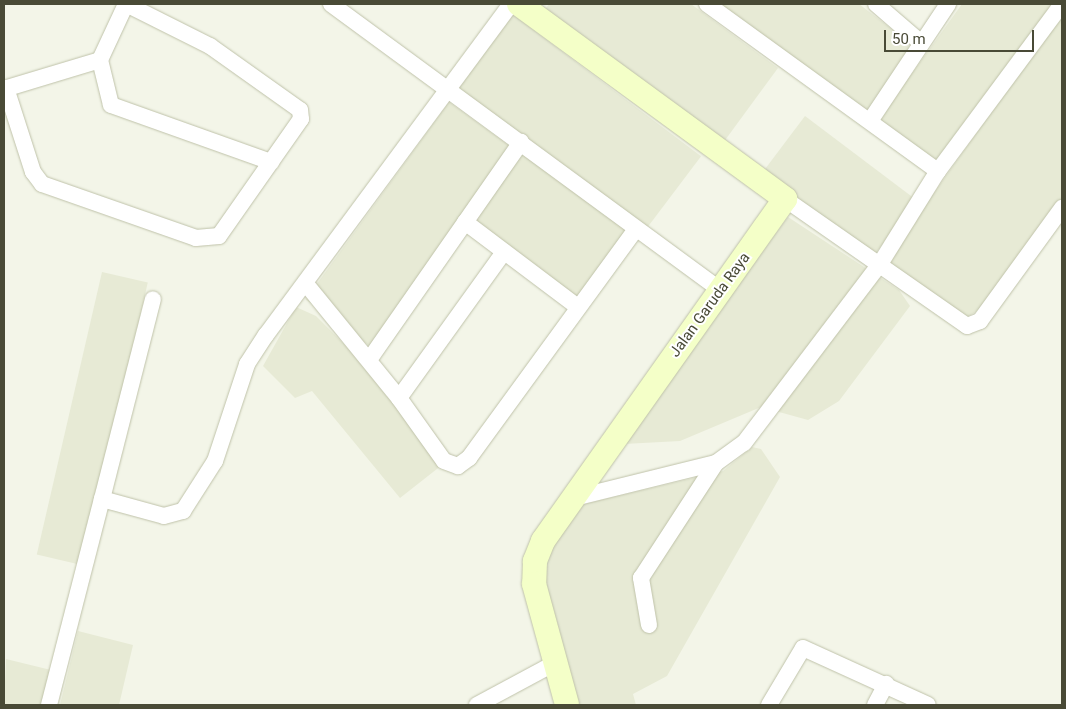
<!DOCTYPE html>
<html>
<head>
<meta charset="utf-8">
<style>
  body { margin:0 }
  #map { position:relative; width:1066px; height:709px; overflow:hidden; background:#f3f5e8; font-family:Roboto,sans-serif }
  div>[style] { position:absolute }
  .residential>* { inset:0; background:#e7ead5; transform-origin:0 0 }
  .roads { filter:drop-shadow(0 0 1px #bfc2a9) drop-shadow(0 0 1px #bfc2a9) }
  .street>* { height:16px; margin:-8px; padding:0 8px; transform-origin:8px; border-radius:8px; background:#fff }
  .secondary>* { height:24px; margin:-12px; padding:0 12px; transform-origin:12px; border-radius:12px; background:#f4ffc8 }
  span { translate:-50% -50%; white-space:nowrap; text-align:center; line-height:1.15; -webkit-text-stroke:4px #fff; paint-order:stroke }
  .street-label { font-size:15px; color:#494a36 }
  .frame { position:absolute; inset:0; border:5px solid #494a36; pointer-events:none }
  .scale { position:absolute; left:884px; top:30px; width:150px; height:22px; box-sizing:border-box; border:2px solid #494a36; border-top:0; padding-left:6px; font-size:15px; line-height:18px; white-space:nowrap; color:#494a36; -webkit-text-stroke:4px #fff; paint-order:stroke }
</style>
</head>
<body>
<div id="map">
  <div class="residential">
    <i style="clip-path:polygon(549px 4px,691px 4px,778px 68px,723px 143px,544px 11px)"></i>
    <i style="clip-path:polygon(717px 4px,859px 4px,906px 40px,912px 54px,872px 108px,864px 110px)"></i>
    <i style="clip-path:polygon(962px 4px,1056px 4px,939px 166px,877px 122px)"></i>
    <i style="left:507px;top:10px;width:243px;height:94px;rotate:37deg"></i>
    <i style="clip-path:polygon(1062px 13px,1062px 199px,983px 307px,966px 318px,891px 266px,889px 256px)"></i>
    <i style="left:449px;top:102px;width:84px;height:244px;rotate:36deg"></i>
    <i style="left:805px;top:116px;width:139px;height:70px;rotate:37deg"></i>
    <i style="left:524px;top:153px;width:131px;height:89px;rotate:37deg"></i>
    <i style="clip-path:polygon(788px 217px,899px 290px,910px 306px,839px 401px,808px 420px,761px 407px,680px 441px,624px 444px,626px 433px)"></i>
    <i style="left:102px;top:272px;width:47px;height:290px;rotate:13deg"></i>
    <i style="clip-path:polygon(296px 307px,316px 316px,355px 355px,442px 465px,400px 498px,312px 391px,295px 398px,263px 366px)"></i>
    <i style="clip-path:polygon(752px 447px,761px 449px,780px 477px,667px 676px,633px 694px,636px 705px,578px 705px,537px 571px,580px 505px,723px 471px)"></i>
    <i style="clip-path:polygon(78px 631px,133px 645px,119px 705px,60px 705px)"></i>
    <i style="clip-path:polygon(6px 659px,55px 671px,46px 705px,4px 705px)"></i>
  </div>
  <div class="roads">
    <div class="street">
      <i style="left:126px;top:4px;width:62px;rotate:114.9deg"></i>
      <i style="left:100px;top:60px;width:46px;rotate:76.3deg"></i>
      <i style="left:111px;top:105px;width:170px;rotate:19.6deg"></i>
      <i style="left:331px;top:4px;width:484px;rotate:36.3deg"></i>
      <i style="left:707px;top:4px;width:285px;rotate:35.9deg"></i>
      <i style="left:876px;top:4px;width:58px;rotate:40.8deg"></i>
      <i style="left:6px;top:88px;width:88px;rotate:72.2deg"></i>
      <i style="left:33px;top:172px;width:15px;rotate:53deg"></i>
      <i style="left:42px;top:184px;width:163px;rotate:19.3deg"></i>
      <i style="left:196px;top:238px;width:23px;rotate:-5deg"></i>
      <i style="left:219px;top:236px;width:143px;rotate:-55deg"></i>
      <i style="left:301px;top:119px;width:9px;rotate:-96deg"></i>
      <i style="left:300px;top:110px;width:110px;rotate:-144.6deg"></i>
      <i style="left:210px;top:46px;width:94px;rotate:-153.4deg"></i>
      <i style="left:4px;top:89px;width:100px;rotate:-16.8deg"></i>
      <i style="left:870px;top:121px;width:141px;rotate:-56.3deg"></i>
      <i style="left:785px;top:199px;width:222px;rotate:34.9deg"></i>
      <i style="left:967px;top:326px;width:14px;rotate:-21deg"></i>
      <i style="left:980px;top:321px;width:140px;rotate:-54deg"></i>
      <i style="left:465px;top:222px;width:141px;rotate:37deg"></i>
      <i style="left:306px;top:284px;width:147px;rotate:50.8deg"></i>
      <i style="left:399px;top:398px;width:77px;rotate:54.5deg"></i>
      <i style="left:444px;top:461px;width:15px;rotate:20deg"></i>
      <i style="left:458px;top:466px;width:14px;rotate:-36deg"></i>
      <i style="left:469px;top:458px;width:283px;rotate:-53.9deg"></i>
      <i style="left:369px;top:360px;width:266px;rotate:-55.1deg"></i>
      <i style="left:399px;top:398px;width:180px;rotate:-54.3deg"></i>
      <i style="left:102px;top:499px;width:206px;rotate:-75.7deg"></i>
      <i style="left:570px;top:499px;width:150px;rotate:-13.9deg"></i>
      <i style="left:716px;top:463px;width:34px;rotate:-36deg"></i>
      <i style="left:744px;top:443px;width:225px;rotate:-52.8deg"></i>
      <i style="left:880px;top:264px;width:110px;rotate:-58.1deg"></i>
      <i style="left:938px;top:171px;width:208px;rotate:-53.4deg"></i>
      <i style="left:649px;top:625px;width:48px;rotate:-99.7deg"></i>
      <i style="left:641px;top:578px;width:137px;rotate:-56.9deg"></i>
      <i style="left:49px;top:705px;width:213px;rotate:-75.6deg"></i>
      <i style="left:102px;top:499px;width:64px;rotate:15.3deg"></i>
      <i style="left:164px;top:516px;width:20px;rotate:-15deg"></i>
      <i style="left:183px;top:511px;width:59px;rotate:-57.4deg"></i>
      <i style="left:215px;top:461px;width:102px;rotate:-71.7deg"></i>
      <i style="left:247px;top:364px;width:35px;rotate:-57deg"></i>
      <i style="left:266px;top:335px;width:412px;rotate:-53.5deg"></i>
      <i style="left:477px;top:705px;width:86px;rotate:-28.3deg"></i>
      <i style="left:769px;top:705px;width:66px;rotate:-59.2deg"></i>
      <i style="left:803px;top:648px;width:137px;rotate:24.5deg"></i>
      <i style="left:875px;top:705px;width:24px;rotate:-62deg"></i>
    </div>
    <div class="secondary">
      <i style="left:519px;top:4px;width:330px;rotate:36.2deg"></i>
      <i style="left:785px;top:199px;width:419px;rotate:125.3deg"></i>
      <i style="left:543px;top:541px;width:22px;rotate:112deg"></i>
      <i style="left:535px;top:561px;width:23px;rotate:92deg"></i>
      <i style="left:534px;top:584px;width:125px;rotate:74.7deg"></i>
    </div>
  </div>
  <div class="street-label">
    <span style="left:710px;top:305px;rotate:-54deg">Jalan Garuda Raya</span>
  </div>
  <div class="frame"></div>
  <div class="scale">50 m</div>
</div>
</body>
</html>
